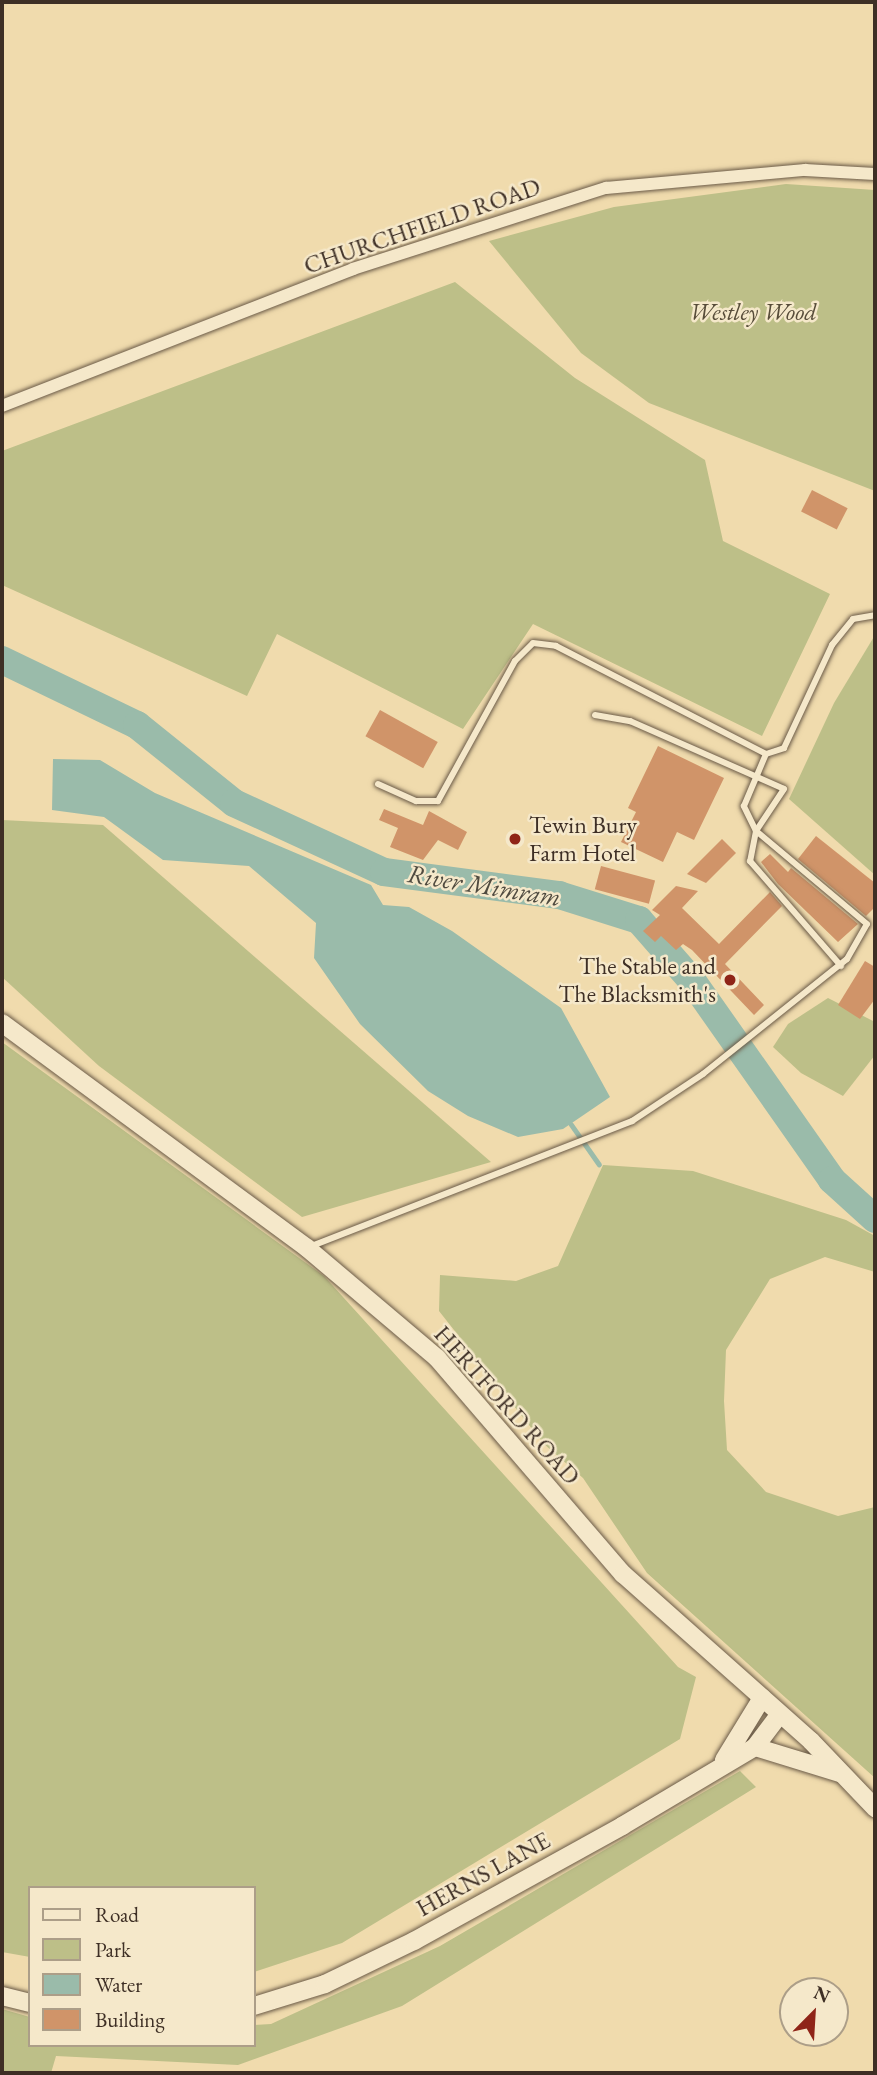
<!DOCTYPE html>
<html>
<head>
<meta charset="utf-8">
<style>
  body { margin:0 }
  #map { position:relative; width:877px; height:2075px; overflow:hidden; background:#f0dbad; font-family:"EB Garamond",serif }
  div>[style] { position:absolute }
  .green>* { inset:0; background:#bdbf88 }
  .water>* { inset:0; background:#9abbaa }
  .stream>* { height:4.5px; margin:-2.25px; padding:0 2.25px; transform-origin:2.25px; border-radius:2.25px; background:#9abbaa }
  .river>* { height:28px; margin:-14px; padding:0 14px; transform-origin:14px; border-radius:14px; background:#9abbaa }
  .building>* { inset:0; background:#d09469; transform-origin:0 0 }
  .roads { filter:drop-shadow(0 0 2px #6a5a47) drop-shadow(0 0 2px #6a5a47) }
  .lane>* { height:6px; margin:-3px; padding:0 3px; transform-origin:3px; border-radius:3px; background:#f5e8ca }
  .street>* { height:12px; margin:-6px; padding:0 6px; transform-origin:6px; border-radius:6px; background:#f5e8ca }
  .secondary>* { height:18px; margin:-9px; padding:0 9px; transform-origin:9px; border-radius:9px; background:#f5e8ca }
  .dots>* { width:19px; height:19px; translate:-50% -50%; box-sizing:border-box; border:4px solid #f5e8ca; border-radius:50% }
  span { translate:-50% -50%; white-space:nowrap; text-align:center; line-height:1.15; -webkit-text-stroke:5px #f5e8ca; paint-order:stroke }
  .street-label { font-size:24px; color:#3e2f25 }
  .park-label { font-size:24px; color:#574c39; font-style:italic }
  .poi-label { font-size:24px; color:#3e2f25 }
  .left { translate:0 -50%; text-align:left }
  .right { translate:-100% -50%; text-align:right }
  .water-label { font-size:26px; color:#504b40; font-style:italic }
  .frame { position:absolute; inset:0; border:4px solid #3e2f25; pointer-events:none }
  .legend { position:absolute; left:28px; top:1886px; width:228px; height:161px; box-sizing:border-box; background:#f5e8ca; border:2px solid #ac9e88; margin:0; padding:9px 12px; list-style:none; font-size:21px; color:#3e2f25 }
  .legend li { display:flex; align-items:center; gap:14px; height:35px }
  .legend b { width:35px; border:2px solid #ac9e88 }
  .north { position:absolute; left:779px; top:1977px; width:70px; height:70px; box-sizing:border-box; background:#f5e8ca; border:2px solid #ac9e88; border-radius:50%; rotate:24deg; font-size:19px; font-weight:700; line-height:28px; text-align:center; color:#3e2f25 }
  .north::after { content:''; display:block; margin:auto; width:24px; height:32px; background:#8f2418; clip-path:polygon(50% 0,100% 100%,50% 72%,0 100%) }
</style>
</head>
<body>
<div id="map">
  <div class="green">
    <i style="clip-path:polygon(786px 184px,875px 190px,875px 491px,649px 403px,581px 353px,489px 241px,614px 207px)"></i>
    <i style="clip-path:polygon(455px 282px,575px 378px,705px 460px,723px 541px,830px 594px,762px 736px,533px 624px,463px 729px,277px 634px,247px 696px,2px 585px,2px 451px)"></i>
    <i style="clip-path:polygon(875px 635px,875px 875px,789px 799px,834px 703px)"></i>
    <i style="clip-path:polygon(2px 820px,103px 825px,491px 1162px,302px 1217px,99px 1066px,2px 977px)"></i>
    <i style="clip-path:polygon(828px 998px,875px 1022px,875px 1055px,843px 1096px,801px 1073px,773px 1047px,788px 1024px)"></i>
    <i style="clip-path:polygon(2px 1042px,324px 1276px,678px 1667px,696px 1677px,680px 1739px,342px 1943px,254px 1972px,254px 1888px,30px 1888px,30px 1957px,2px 1952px)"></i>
    <i style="clip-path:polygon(603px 1165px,693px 1171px,846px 1220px,875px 1236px,875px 1272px,825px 1257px,770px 1279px,726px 1350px,724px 1401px,727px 1450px,766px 1492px,838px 1516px,875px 1507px,875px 1778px,647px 1573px,583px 1478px,544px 1444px,439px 1311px,440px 1275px,516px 1281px,558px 1266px)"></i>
    <i style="clip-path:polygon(740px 1771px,756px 1787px,402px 2006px,238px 2065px,56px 2056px,51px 2073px,2px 2073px,2px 2009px,30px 2017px,30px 2045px,254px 2045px,254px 2025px,271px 2024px,440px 1946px)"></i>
  </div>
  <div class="water">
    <i style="clip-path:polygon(53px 759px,100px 760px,155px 793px,371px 885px,383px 905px,409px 907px,452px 931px,561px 1008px,610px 1097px,563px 1129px,518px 1137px,468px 1116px,428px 1091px,360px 1024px,314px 958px,316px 923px,249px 866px,163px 860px,104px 817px,52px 810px)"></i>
  </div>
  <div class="stream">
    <i style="left:571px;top:1124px;width:49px;rotate:55deg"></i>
  </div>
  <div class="river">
    <i style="left:2px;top:660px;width:150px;rotate:25.7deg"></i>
    <i style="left:137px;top:725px;width:124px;rotate:38.8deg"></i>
    <i style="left:234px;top:803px;width:165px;rotate:24.7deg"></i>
    <i style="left:384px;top:872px;width:177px;rotate:7.5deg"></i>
    <i style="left:559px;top:895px;width:84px;rotate:17.4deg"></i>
    <i style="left:639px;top:920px;width:82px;rotate:48.9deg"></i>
    <i style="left:693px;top:982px;width:242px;rotate:54.9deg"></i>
    <i style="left:832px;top:1180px;width:58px;rotate:42.2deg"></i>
  </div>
  <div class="building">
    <i style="left:812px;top:490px;width:40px;height:24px;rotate:27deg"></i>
    <i style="left:380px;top:710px;width:66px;height:30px;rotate:29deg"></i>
    <i style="clip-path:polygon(658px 746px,724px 778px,694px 840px,677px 832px,663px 862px,621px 842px,636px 812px,628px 808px)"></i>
    <i style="clip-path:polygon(384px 809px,423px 825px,429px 811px,467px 832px,458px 850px,438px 840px,423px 860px,390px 847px,398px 828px,379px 820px)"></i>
    <i style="clip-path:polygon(816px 836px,875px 883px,875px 907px,866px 916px,798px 859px)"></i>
    <i style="clip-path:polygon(722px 839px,736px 853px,706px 883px,687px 874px)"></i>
    <i style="clip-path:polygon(770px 854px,788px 872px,791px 868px,858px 924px,838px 942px,778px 884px,761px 862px)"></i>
    <i style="left:601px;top:866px;width:56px;height:24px;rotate:15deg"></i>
    <i style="clip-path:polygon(676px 886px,698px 891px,682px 908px,719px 944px,770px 892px,782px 906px,725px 964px,764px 1005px,754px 1015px,692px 950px,683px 944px,676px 950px,661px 936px,655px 942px,643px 931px,660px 915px,652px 910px)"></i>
    <i style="clip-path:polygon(865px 961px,875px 967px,875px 999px,860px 1019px,838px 1005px)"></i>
  </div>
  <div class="roads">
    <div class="lane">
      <i style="left:595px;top:715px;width:36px;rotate:10deg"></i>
      <i style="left:630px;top:721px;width:168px;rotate:23.8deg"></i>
      <i style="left:784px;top:789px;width:50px;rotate:123.7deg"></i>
      <i style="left:756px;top:831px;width:31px;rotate:101deg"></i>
      <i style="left:750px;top:861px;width:139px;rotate:49.1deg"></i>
      <i style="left:378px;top:784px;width:42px;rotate:24.1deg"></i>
      <i style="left:416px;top:801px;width:22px"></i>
      <i style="left:438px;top:801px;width:160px;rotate:-61.2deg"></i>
      <i style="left:515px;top:661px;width:25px;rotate:-45deg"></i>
      <i style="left:533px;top:643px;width:23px;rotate:7deg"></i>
      <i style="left:556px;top:646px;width:236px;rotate:27.2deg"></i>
      <i style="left:309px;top:1247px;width:347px;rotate:-21.3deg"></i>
      <i style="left:632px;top:1121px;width:85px;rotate:-33.5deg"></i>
      <i style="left:703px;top:1074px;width:184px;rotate:-38.6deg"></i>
      <i style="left:847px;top:959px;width:40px;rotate:-60.3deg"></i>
      <i style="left:867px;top:924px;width:145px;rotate:-140deg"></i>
      <i style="left:756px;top:831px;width:28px;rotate:-116deg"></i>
      <i style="left:744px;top:806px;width:56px;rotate:-67.1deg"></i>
      <i style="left:766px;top:754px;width:19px;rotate:-18deg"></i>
      <i style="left:784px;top:748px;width:114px;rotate:-65deg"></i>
      <i style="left:832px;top:645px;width:33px;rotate:-51deg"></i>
      <i style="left:853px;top:619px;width:22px;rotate:-10deg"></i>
    </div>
    <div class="street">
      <i style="left:2px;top:406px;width:377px;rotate:-21.3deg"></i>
      <i style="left:353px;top:269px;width:266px;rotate:-17.8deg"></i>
      <i style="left:606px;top:188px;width:200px;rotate:-5.2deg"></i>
      <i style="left:805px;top:170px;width:70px;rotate:3.3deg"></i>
    </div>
    <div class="secondary">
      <i style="left:2px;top:1023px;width:379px;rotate:36.4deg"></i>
      <i style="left:307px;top:1248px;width:170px;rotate:40.2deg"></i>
      <i style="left:437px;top:1358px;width:285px;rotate:49.3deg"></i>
      <i style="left:623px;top:1574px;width:251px;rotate:41.6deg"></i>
      <i style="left:811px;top:1741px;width:93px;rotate:46.3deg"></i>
      <i style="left:755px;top:1747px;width:89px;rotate:17deg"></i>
      <i style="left:724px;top:1760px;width:73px;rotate:-58.5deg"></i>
      <i style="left:2px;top:1996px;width:29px;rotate:14deg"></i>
      <i style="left:254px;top:2006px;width:74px;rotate:-17.2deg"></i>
      <i style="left:325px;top:1984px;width:99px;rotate:-25.8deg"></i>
      <i style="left:414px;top:1941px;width:238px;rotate:-28.9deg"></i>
      <i style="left:622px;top:1826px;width:155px;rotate:-30.7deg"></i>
      <i style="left:755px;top:1747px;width:41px;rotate:-52.9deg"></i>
    </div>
  </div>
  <div class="dots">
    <i style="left:515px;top:839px;background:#8f2418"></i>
    <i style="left:730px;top:980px;background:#8f2418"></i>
  </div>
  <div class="street-label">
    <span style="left:422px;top:226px;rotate:-19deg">CHURCHFIELD ROAD</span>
    <span style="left:507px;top:1405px;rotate:48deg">HERTFORD ROAD</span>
    <span style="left:483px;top:1874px;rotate:-29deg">HERNS LANE</span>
  </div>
  <div class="park-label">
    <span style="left:753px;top:312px">Westley Wood</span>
  </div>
  <div class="poi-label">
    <span class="left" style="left:529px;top:839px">Tewin Bury<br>Farm Hotel</span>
    <span class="right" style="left:716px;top:980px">The Stable and<br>The Blacksmith's</span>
  </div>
  <div class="water-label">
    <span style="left:484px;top:886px;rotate:9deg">River Mimram</span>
  </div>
  <div class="frame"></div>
  <ul class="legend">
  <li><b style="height:9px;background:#f5e8ca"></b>Road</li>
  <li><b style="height:19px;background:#bdbf88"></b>Park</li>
  <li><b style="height:19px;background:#9abbaa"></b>Water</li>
  <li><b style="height:19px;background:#d09469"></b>Building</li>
  </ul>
  <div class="north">N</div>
</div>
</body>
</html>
